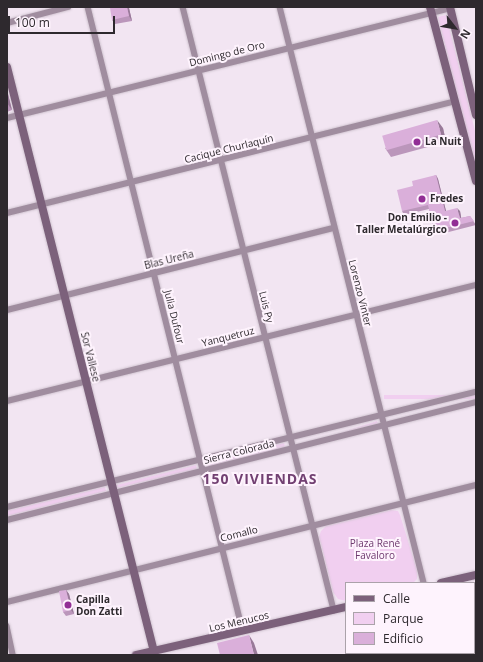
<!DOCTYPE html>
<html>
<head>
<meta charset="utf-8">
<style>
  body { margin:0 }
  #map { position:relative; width:483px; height:662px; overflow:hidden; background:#f2e5f2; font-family:"Open Sans",sans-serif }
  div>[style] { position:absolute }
  .green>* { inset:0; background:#f1cff0; transform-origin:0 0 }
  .roads { filter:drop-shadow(0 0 1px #cfc3cf) drop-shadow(0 0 1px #cfc3cf) }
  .street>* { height:5.5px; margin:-2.75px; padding:0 2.75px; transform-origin:2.75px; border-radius:2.75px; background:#a08d9f }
  .secondary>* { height:8px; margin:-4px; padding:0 4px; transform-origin:4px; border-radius:4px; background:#7c617b }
  .wall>* { inset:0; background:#bb96bb }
  .shaded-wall>* { inset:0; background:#997a99 }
  .building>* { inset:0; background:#daafda; transform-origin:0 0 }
  .dots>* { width:11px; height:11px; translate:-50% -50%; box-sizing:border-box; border:2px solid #fef3fd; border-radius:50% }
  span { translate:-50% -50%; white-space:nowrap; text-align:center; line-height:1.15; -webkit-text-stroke:4px #fef3fd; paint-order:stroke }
  .street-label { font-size:10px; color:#2e292e }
  .poi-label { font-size:10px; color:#2e292e; font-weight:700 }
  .left { translate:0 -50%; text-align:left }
  .right { translate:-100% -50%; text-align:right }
  .park-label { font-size:10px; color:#6e396e }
  .district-label { font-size:14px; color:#724072; font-weight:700; letter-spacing:1px }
  .frame { position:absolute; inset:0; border:8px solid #2e292e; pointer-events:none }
  .legend { position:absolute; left:345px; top:582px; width:130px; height:72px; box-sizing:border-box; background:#fef3fd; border:1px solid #aba2aa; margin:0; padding:5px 7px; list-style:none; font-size:12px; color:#2e292e }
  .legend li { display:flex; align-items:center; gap:8px; height:20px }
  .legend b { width:20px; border:1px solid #aba2aa }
  .north { position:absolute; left:435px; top:8px; width:40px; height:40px; -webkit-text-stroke:3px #fef3fd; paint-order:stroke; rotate:121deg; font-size:11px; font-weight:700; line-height:16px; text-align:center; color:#2e292e }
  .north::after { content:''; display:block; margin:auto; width:14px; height:18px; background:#2e292e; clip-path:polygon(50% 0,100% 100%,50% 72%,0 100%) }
  .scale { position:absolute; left:8px; top:16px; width:107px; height:18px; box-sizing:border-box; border:2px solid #2e292e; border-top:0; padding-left:5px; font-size:12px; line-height:14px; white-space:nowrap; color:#2e292e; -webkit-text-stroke:3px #fef3fd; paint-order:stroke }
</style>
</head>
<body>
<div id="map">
  <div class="green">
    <i style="clip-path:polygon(446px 15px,476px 135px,476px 170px,438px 17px)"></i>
    <i style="left:476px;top:395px;width:4px;height:92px;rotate:90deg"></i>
    <i style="left:377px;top:421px;width:3px;height:86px;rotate:72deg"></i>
    <i style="left:284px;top:443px;width:4px;height:80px;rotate:76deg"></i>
    <i style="clip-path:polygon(196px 465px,197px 469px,117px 488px,117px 485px)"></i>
    <i style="clip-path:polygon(105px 487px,106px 491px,7px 516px,7px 511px)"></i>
    <i style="clip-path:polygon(391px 510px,398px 511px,400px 515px,417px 570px,417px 579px,413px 583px,346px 583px,346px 601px,338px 599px,333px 592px,319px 537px,321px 531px,326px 526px)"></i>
  </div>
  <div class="roads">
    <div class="street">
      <i style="left:88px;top:7px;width:643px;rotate:76.05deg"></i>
      <i style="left:183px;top:7px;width:622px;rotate:75.94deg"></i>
      <i style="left:280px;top:7px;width:594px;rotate:75.96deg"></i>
      <i style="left:7px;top:23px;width:63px;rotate:-14.7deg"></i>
      <i style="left:7px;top:118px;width:457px;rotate:-13.9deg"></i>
      <i style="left:7px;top:213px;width:462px;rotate:-14deg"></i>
      <i style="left:7px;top:310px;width:337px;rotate:-14.1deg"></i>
      <i style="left:7px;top:401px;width:483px;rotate:-13.9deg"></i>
      <i style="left:7px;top:507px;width:483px;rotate:-13.8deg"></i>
      <i style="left:7px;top:520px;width:484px;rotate:-14.1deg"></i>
      <i style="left:7px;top:602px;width:483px;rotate:-14deg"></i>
      <i style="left:7px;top:626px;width:30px;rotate:78deg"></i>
      <i style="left:373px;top:653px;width:2px;rotate:90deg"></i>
    </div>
    <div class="secondary">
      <i style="left:430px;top:7px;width:180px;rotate:75.2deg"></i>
      <i style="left:450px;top:7px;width:111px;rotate:76.5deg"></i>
      <i style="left:7px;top:67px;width:603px;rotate:75.89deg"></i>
      <i style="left:441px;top:583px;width:36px;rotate:-13deg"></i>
      <i style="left:136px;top:655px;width:215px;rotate:-12.9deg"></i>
    </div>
  </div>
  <div class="wall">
    <i style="clip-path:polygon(114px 7px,128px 7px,129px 8px,132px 21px,115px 24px,112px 20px)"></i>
    <i style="clip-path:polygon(7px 90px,12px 110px,7px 112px)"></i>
    <i style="clip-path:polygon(443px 128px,446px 142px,391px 157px,385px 148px)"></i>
    <i style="clip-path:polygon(436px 175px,438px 179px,446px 211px,460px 211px,461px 218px,470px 216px,476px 225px,437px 235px,434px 231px,429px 209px,404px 215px,402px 211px,413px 186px)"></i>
    <i style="clip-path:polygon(66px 590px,69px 594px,74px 614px,66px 616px,63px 612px)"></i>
  </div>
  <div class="shaded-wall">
    <i style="clip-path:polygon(127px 7px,128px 7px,129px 8px,132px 21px,129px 16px)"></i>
    <i style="clip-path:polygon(7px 90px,12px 110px,7px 103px)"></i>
    <i style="clip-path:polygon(437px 120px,443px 128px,446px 142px,441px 134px)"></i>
    <i style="clip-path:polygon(436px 175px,438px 179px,447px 215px,445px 211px)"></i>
    <i style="clip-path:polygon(457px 208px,460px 211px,462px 222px,460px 218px)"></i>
    <i style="clip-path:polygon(66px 590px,69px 594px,74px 614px,71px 610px)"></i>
    <i style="clip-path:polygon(249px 635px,254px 643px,258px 655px,254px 655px)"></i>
  </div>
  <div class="building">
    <i style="clip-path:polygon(114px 7px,127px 7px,129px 16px,112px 20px,110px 8px)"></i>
    <i style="left:437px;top:120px;width:15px;height:57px;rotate:74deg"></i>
    <i style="clip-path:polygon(436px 175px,445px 211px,457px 208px,460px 218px,470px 216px,474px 221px,434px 231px,428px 205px,402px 211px,397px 190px,413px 186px,412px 181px)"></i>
    <i style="clip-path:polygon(66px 590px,71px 610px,63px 612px,59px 591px)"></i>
    <i style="clip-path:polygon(249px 635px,254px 655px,220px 655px,217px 643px)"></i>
  </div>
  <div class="dots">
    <i style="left:417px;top:142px;background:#922e95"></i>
    <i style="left:422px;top:199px;background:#922e95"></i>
    <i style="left:455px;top:223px;background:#922e95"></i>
    <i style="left:68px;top:605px;background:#922e95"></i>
  </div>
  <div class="street-label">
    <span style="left:227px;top:54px;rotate:-14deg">Domingo de Oro</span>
    <span style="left:229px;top:149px;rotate:-14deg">Cacique Churlaquín</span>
    <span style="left:169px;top:260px;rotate:-14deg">Blas Ureña</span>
    <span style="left:360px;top:293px;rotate:76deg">Lorenzo Vinter</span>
    <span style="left:266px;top:307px;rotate:76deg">Luis Py</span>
    <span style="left:174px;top:317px;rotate:76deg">Julia Dufour</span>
    <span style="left:228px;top:337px;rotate:-14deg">Yanquetruz</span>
    <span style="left:90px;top:357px;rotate:76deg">Sor Vallese</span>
    <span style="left:239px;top:452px;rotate:-14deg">Sierra Colorada</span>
    <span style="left:239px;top:534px;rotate:-14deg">Comallo</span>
    <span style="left:239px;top:622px;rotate:-13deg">Los Menucos</span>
  </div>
  <div class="poi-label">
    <span class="left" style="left:425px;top:142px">La Nuit</span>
    <span class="left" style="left:430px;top:199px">Fredes</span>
    <span class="right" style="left:447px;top:223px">Don Emilio -<br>Taller Metalúrgico</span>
    <span class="left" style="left:76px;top:605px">Capilla<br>Don Zatti</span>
  </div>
  <div class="park-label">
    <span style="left:375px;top:549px">Plaza René<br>Favaloro</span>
  </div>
  <div class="district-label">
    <span style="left:260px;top:479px">150 VIVIENDAS</span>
  </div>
  <div class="frame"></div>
  <ul class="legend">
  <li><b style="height:5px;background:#7c617b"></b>Calle</li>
  <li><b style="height:11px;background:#f1cff0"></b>Parque</li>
  <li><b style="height:11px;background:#daafda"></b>Edificio</li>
  </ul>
  <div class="north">N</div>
  <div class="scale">100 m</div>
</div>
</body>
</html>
